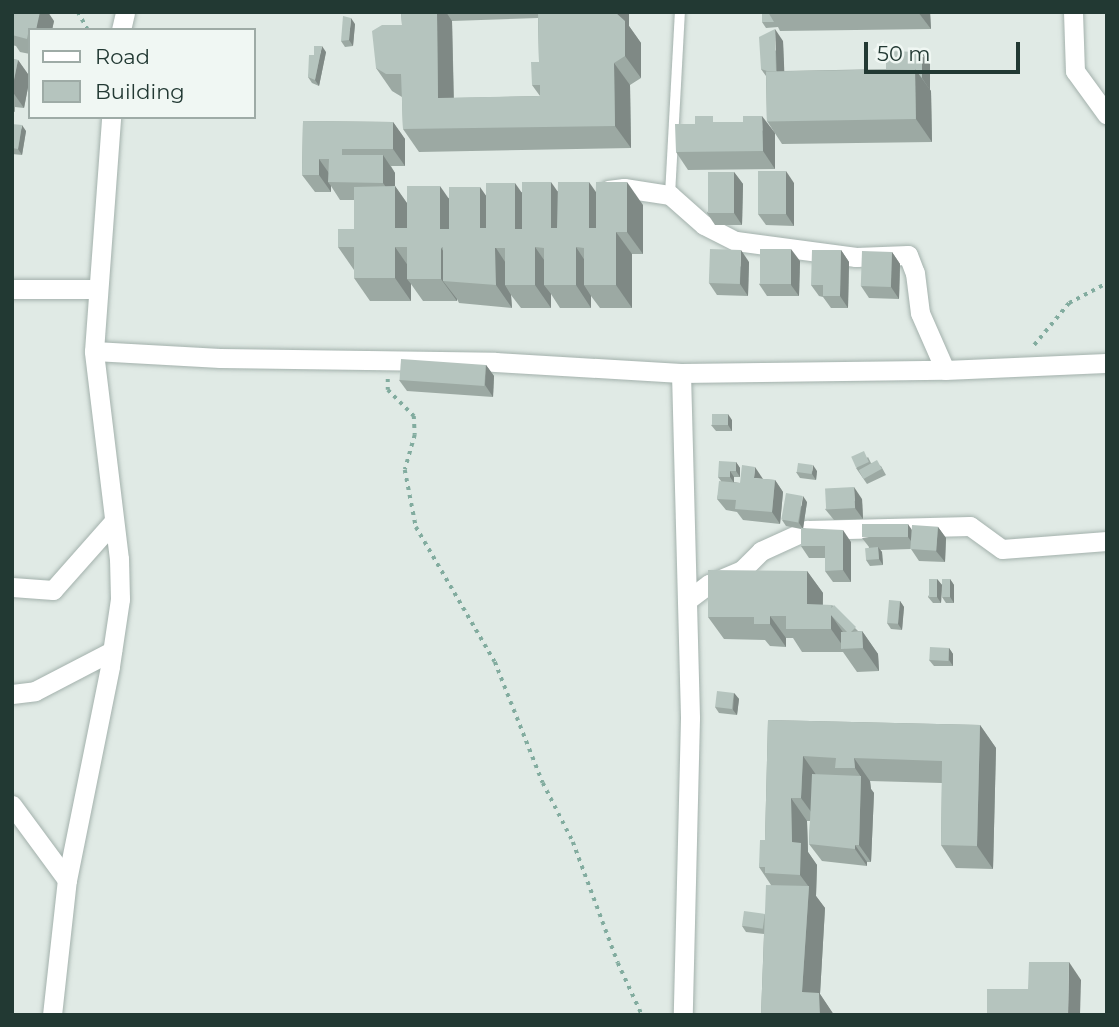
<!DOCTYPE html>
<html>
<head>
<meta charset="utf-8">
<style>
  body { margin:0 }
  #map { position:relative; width:1119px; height:1027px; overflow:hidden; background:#e0eae5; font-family:Montserrat,sans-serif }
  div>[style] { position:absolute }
  .path>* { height:3.5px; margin-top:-1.75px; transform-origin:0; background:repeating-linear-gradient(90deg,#82ac9f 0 3.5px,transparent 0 8.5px) }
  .roads { filter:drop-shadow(0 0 2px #a3b1ac) drop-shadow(0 0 2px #a3b1ac) }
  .lane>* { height:10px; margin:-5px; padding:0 5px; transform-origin:5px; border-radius:5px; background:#fff }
  .street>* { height:19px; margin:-9.5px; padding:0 9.5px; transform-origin:9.5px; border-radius:9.5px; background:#fff }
  .wall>* { inset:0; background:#9ca9a3 }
  .shaded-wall>* { inset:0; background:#7f8985 }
  .building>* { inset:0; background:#b5c4be; transform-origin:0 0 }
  span { translate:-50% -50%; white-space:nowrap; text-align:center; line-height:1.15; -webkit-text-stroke:5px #f0f7f3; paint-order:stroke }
  .frame { position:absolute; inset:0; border:14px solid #223933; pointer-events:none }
  .legend { position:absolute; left:28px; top:28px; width:228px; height:91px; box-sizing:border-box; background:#f0f7f3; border:2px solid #9eaba6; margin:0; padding:9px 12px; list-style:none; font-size:21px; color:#223933 }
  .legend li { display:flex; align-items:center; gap:14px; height:35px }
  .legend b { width:35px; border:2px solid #9eaba6 }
  .scale { position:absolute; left:864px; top:42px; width:156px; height:32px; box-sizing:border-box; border:4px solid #223933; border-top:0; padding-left:9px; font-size:21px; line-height:24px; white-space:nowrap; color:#223933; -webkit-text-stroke:5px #f0f7f3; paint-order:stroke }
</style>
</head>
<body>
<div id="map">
  <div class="path">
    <i style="left:78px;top:12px;width:21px;rotate:61deg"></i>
    <i style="left:1034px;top:345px;width:55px;rotate:-50.2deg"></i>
    <i style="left:1069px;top:303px;width:43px;rotate:-27.8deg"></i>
    <i style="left:388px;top:379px;width:11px;rotate:90deg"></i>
    <i style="left:388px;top:390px;width:37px;rotate:45deg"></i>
    <i style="left:414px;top:416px;width:19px;rotate:87deg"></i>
    <i style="left:415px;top:435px;width:36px;rotate:106deg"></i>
    <i style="left:405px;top:470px;width:58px;rotate:79.1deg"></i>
    <i style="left:416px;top:527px;width:156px;rotate:59.7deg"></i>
    <i style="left:495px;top:662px;width:130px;rotate:68.4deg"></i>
    <i style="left:543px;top:783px;width:66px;rotate:63deg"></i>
    <i style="left:573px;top:842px;width:129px;rotate:69.6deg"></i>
    <i style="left:618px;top:963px;width:57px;rotate:65.2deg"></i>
  </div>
  <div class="roads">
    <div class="lane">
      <i style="left:670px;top:195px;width:183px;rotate:-86.9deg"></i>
    </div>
    <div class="street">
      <i style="left:1073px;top:12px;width:59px;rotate:88.1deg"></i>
      <i style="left:1075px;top:71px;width:54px;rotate:54deg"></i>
      <i style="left:121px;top:30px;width:18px;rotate:-77deg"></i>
      <i style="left:608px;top:190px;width:16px;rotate:-7deg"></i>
      <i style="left:624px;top:188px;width:47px;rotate:8.7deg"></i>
      <i style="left:670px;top:195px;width:45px;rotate:41.4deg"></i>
      <i style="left:704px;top:225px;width:36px;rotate:27deg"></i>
      <i style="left:736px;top:241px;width:121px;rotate:7.6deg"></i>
      <i style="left:856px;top:257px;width:52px;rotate:-2.2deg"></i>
      <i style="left:908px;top:255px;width:19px;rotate:69deg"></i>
      <i style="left:915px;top:273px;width:40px;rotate:82.9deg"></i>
      <i style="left:920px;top:313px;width:62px;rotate:66.3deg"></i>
      <i style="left:12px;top:289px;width:85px"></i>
      <i style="left:94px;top:351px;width:126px;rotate:3.2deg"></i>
      <i style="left:220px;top:358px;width:275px;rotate:0.8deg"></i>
      <i style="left:495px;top:362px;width:186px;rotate:3.4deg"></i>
      <i style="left:681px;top:373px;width:264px;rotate:-0.7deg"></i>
      <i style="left:945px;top:370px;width:162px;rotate:-2.5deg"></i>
      <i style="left:681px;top:373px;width:345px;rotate:88.5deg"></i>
      <i style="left:690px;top:718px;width:297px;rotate:91.4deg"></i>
      <i style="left:12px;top:587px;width:41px;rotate:4.2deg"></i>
      <i style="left:53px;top:590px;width:92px;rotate:-48.5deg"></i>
      <i style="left:689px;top:599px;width:25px;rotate:-37deg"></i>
      <i style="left:709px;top:584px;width:36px;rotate:-23deg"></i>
      <i style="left:742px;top:570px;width:27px;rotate:-45deg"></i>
      <i style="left:761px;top:551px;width:51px;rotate:-24.5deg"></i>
      <i style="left:807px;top:530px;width:163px;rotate:-1.4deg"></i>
      <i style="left:970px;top:526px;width:39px;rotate:36deg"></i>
      <i style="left:1002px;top:549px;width:105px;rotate:-4.4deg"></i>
      <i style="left:12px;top:694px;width:23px;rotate:-7deg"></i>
      <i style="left:35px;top:691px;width:87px;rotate:-27.5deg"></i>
      <i style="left:12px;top:805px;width:93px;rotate:53.7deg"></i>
      <i style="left:52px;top:1015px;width:136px;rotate:-83.7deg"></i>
      <i style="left:67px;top:880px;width:218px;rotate:-78.6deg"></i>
      <i style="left:110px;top:666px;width:68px;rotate:-81.5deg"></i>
      <i style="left:120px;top:599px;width:40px;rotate:-91.4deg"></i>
      <i style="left:119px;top:559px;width:209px;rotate:-96.9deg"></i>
      <i style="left:94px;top:351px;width:235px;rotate:-85.8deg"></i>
    </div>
  </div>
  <div class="wall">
    <i style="clip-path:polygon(12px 12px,54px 21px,52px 30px,30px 30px,30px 54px,20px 52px,16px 46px,12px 45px)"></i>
    <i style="clip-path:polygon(evenodd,401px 12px,629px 12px,629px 26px,641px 43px,641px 78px,630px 85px,631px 148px,419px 152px,403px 129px,402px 97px,392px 91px,376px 68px,402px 25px,401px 12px,538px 18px,539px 62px,532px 85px,540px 96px,454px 98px,452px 21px,538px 18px)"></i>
    <i style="clip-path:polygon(762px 12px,930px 12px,931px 29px,780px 31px,778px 27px,766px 28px,762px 22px)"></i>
    <i style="clip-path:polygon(355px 24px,353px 46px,345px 47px,341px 41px)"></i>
    <i style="clip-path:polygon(783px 41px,784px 71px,886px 69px,930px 64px,930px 90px,931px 91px,932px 142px,782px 144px,767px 121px,766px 76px,761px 69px)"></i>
    <i style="clip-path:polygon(326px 52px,319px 86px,312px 83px,308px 77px,314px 55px)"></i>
    <i style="clip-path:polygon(12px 59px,18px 60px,30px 77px,24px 108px,15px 107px,15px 112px,12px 111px)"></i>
    <i style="clip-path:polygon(303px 121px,393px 122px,405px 139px,405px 166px,391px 166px,395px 173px,395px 186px,407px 203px,449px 198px,486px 196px,522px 192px,557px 191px,596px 192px,643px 205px,643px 254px,632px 254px,632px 308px,600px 308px,591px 296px,591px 308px,560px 308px,551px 294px,551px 308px,521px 308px,511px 295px,512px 308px,459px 303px,457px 299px,457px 301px,423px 301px,411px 284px,411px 301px,370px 301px,354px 278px,354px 270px,338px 247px,354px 229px,354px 200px,340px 200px,331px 186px,331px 192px,315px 192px,302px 175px)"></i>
    <i style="clip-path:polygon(717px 122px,775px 133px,775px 169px,688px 170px,676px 152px,695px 124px)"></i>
    <i style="clip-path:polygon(12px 124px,26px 131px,22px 155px,12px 154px)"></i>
    <i style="clip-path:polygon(734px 172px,743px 184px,742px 225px,715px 225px,707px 213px)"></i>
    <i style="clip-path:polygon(794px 183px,794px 226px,766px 225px,758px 214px)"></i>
    <i style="clip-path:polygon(841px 250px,849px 262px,848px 308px,831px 308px,823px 297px,819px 296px,811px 285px)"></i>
    <i style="clip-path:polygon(892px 252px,900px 264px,899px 299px,869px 298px,861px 286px)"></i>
    <i style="clip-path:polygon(800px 261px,799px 296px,767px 296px,759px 284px)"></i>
    <i style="clip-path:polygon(749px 262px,748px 296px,717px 295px,709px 283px)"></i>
    <i style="clip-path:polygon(486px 365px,494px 376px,493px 397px,407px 391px,399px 380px)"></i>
    <i style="clip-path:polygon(732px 420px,732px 431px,716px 431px,711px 425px)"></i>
    <i style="clip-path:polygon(868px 457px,871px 463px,881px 466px,886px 475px,867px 484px,856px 468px)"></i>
    <i style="clip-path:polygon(736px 462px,740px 468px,740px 477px,734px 477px,734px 482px,740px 483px,763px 479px,775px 480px,783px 492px,780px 524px,743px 520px,737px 512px,726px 510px,717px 499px,721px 481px,718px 477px)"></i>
    <i style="clip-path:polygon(817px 471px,816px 480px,800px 478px,796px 472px)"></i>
    <i style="clip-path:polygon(862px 499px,863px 519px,834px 520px,825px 509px)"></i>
    <i style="clip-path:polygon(807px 502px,803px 528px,851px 542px,851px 582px,833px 582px,825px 571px,825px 558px,809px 558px,801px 546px,801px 529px,786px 526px,782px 520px)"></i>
    <i style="clip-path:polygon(938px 527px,946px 538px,945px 562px,919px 561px,911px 549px,880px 550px,882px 552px,883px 565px,870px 566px,866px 560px,869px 547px,862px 538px)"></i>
    <i style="clip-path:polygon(807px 571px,823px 593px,823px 605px,832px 605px,858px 631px,862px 631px,878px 654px,879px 671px,857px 672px,843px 652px,802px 652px,793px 638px,786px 638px,786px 647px,770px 646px,765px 640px,724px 639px,708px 617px)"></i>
    <i style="clip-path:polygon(937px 579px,942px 585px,941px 603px,933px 603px,928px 597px)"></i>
    <i style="clip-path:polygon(950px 579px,954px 585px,954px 603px,946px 603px,942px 597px)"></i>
    <i style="clip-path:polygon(900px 601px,904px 607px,902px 630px,891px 629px,887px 623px)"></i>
    <i style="clip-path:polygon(949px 648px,953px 654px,953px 666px,934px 666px,929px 660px)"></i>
    <i style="clip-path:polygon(734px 693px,739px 699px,737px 715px,719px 713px,715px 707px)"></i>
    <i style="clip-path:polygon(768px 720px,980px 725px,996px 748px,993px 869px,956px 868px,941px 845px,942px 783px,870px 781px,871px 789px,874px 793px,871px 862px,867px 862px,867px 866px,822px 861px,809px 844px,810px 821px,807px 821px,808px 852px,817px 865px,816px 896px,825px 908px,820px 994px,834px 1015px,761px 1015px,764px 934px,746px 932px,742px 926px,765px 914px,771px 885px,759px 867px,765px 840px)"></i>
  </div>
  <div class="shaded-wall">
    <i style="clip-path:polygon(38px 12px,48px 12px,54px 21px,52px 30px,36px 30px)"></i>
    <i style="clip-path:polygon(437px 12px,446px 12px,452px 21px,454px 121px,438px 98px)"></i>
    <i style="clip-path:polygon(615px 12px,629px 12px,629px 26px,641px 43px,641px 78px,625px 56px)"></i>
    <i style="clip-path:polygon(918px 12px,930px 12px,931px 29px)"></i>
    <i style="clip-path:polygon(351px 18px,355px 24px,353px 46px,349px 40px)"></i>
    <i style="clip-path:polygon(775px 29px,783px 41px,785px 87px,777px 76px)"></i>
    <i style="clip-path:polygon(322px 46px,326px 52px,319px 86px,315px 80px)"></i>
    <i style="clip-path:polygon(922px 52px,930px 64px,930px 90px,922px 78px)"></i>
    <i style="clip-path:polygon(18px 60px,30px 77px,24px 108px,12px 91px)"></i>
    <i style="clip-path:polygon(614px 63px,630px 85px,631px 148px,615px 126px)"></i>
    <i style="clip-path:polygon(915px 69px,931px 91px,932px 142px,916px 119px)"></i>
    <i style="clip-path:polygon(762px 116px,775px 133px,775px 169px,763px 151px)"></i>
    <i style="clip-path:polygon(393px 122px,405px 139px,405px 166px,393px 149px)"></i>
    <i style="clip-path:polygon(22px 125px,26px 131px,22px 155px,18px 149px)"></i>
    <i style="clip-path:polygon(383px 155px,395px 173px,395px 200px,383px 183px)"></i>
    <i style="clip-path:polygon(319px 159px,331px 176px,328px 182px,331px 186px,331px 192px,319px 175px)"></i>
    <i style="clip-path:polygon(786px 171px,794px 183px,794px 226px,786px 214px)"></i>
    <i style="clip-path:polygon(734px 172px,743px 184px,742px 225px,734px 213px)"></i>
    <i style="clip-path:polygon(551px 182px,567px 205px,567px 250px,551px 228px)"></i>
    <i style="clip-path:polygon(589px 182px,605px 205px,605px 251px,589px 228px)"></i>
    <i style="clip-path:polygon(627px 182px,643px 205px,643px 254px,627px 232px)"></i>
    <i style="clip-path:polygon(515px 183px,531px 206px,531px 252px,515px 229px)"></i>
    <i style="clip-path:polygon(395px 186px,411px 209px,411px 250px,395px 228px)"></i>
    <i style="clip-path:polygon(440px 186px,456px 209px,456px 251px,440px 229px)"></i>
    <i style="clip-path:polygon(480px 187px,496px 210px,496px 248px,511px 271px,505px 285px,511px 295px,512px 308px,496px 285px,480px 228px)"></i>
    <i style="clip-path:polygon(616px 232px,632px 254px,632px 308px,616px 285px)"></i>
    <i style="clip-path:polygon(395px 247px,411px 270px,407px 279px,411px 284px,411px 301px,395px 278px)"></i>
    <i style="clip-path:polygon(535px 247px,551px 270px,544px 285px,551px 294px,551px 308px,535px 285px)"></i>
    <i style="clip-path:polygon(576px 247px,591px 270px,584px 285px,591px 296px,591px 308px,576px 285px)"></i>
    <i style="clip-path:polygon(441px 248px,457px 270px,443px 281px,457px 299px,457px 301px,441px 279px)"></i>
    <i style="clip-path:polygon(791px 249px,800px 261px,799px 296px,791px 285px)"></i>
    <i style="clip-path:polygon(741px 250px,749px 262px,748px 296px,740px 284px)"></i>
    <i style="clip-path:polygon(841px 250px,849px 262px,848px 308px,840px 296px)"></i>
    <i style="clip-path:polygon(892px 252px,900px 264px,899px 299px,891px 287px)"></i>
    <i style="clip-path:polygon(486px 365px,494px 376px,493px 397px,485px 385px)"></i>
    <i style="clip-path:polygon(728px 414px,732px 420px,732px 431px,728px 425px)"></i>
    <i style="clip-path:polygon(736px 462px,740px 468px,740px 477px,736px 471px)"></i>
    <i style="clip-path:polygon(813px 465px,817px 471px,816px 480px,812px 474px)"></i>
    <i style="clip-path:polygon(755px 467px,763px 479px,754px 478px)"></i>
    <i style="clip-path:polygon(730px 471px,734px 477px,734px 483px,730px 477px)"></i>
    <i style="clip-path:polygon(775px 480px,783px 492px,780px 524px,772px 512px)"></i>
    <i style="clip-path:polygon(854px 487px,862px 499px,863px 519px,855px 508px)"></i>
    <i style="clip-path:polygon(803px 496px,807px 502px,803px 529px,799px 523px)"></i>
    <i style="clip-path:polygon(908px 524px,916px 536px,917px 549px,908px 537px)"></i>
    <i style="clip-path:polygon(938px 527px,946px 538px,945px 562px,936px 551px)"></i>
    <i style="clip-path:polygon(843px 530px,851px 542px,851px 582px,843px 570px)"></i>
    <i style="clip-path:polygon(878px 547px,882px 552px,883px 565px,879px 559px)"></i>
    <i style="clip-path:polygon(807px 571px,823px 593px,822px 627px,807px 604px)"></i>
    <i style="clip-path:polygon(937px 579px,942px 585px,941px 603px,937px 597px)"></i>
    <i style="clip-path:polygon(950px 579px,954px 585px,954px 603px,950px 597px)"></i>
    <i style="clip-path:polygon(900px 601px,904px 607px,902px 630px,898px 624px)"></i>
    <i style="clip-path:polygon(831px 615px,847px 638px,845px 649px,831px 629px)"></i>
    <i style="clip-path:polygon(770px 616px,786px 638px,786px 647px,770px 624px)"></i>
    <i style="clip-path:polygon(862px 631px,878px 654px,879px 671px,863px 648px)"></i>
    <i style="clip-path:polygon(949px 648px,953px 654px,953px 666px,949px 660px)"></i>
    <i style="clip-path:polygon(734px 693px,739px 699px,737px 715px,733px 710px)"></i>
    <i style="clip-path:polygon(980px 725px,996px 748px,993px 869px,977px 846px)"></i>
    <i style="clip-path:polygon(803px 756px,819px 779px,817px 820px,801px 798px)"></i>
    <i style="clip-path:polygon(854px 758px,870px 781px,871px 789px,874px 793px,871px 862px,859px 845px,861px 777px,855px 768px)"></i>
    <i style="clip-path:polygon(791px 798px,807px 821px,808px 852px,817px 865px,816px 896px,825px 908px,820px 994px,834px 1015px,820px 1015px,802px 992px,809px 887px,800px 875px,792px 842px)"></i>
    <i style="clip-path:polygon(855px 845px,867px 862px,867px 866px,855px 849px)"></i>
    <i style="clip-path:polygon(1069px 962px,1081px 980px,1080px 1015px,1068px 1015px)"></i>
  </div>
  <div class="building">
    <i style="clip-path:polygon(12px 12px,40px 12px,36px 30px,30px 30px,30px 34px,28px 34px,27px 39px,12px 35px)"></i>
    <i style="clip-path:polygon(401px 12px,437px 12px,438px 98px,540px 96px,540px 85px,532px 85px,531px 62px,539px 62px,538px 12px,615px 12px,625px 21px,625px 56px,614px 63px,615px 126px,403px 129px,401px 74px,386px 74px,376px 68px,372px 31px,382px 25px,402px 25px)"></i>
    <i style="clip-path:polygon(762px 12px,768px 12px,774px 22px,762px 22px)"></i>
    <i style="clip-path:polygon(343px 16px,351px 18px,349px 40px,341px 41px)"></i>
    <i style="clip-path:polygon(775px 29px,776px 71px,767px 71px,761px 69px,759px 37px)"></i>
    <i style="clip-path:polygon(314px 46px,322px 46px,315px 80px,308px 77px,309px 55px,314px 55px)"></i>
    <i style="clip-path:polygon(886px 51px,922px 52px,922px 78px,915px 69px,886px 69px)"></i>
    <i style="clip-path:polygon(12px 59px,18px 60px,12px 89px)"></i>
    <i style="left:915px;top:69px;width:50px;height:149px;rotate:89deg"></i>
    <i style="clip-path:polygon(695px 116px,713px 116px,713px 122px,743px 122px,743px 116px,762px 116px,763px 151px,676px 152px,675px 124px,695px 124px)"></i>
    <i style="clip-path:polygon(303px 121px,393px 122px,393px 149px,342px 149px,342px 155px,383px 155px,383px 183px,328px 182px,329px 159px,319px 159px,319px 175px,302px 175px)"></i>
    <i style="clip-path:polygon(12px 124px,22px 125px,18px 149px,12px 148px)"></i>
    <i style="left:758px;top:171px;width:28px;height:43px"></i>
    <i style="left:708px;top:172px;width:26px;height:41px"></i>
    <i style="clip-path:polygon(522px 182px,551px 182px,551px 228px,557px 228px,558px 182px,589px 182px,589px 228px,596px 228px,596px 182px,627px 182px,627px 232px,616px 232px,616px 285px,584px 285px,584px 248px,576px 247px,576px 285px,544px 285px,544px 248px,535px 247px,535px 285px,505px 285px,505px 248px,495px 248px,496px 285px,443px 281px,443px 247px,441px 248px,441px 279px,407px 279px,407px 247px,395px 247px,395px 278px,354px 278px,354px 247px,338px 247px,338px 229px,354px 229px,354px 187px,395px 186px,395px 228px,407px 228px,407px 186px,440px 186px,440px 229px,449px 229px,449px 187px,480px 187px,480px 228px,486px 228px,486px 183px,515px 183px,515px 229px,522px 229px)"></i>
    <i style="left:710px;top:249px;width:31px;height:34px;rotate:2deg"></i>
    <i style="left:760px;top:249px;width:31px;height:35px"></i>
    <i style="clip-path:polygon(812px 250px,841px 250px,840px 296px,823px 296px,823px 285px,811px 285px)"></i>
    <i style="left:862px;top:251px;width:30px;height:35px;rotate:2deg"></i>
    <i style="left:401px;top:359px;width:85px;height:21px;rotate:4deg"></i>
    <i style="left:712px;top:414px;width:16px;height:11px"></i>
    <i style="left:864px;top:451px;width:12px;height:14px;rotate:66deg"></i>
    <i style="left:877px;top:460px;width:10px;height:21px;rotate:61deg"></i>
    <i style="clip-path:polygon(719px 461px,736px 462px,736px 471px,730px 471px,730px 477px,718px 477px)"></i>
    <i style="left:798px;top:463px;width:15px;height:9px;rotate:8deg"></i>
    <i style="clip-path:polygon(742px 465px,755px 467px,754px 478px,775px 480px,772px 512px,735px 509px,736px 500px,717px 499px,719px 481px,740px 483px)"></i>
    <i style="left:854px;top:487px;width:21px;height:29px;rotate:87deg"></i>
    <i style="left:786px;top:493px;width:17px;height:27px;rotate:10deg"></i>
    <i style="left:908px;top:524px;width:13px;height:46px;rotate:90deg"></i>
    <i style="left:912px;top:525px;width:26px;height:24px;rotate:4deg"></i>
    <i style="clip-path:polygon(801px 528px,843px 530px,843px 570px,825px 571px,825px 546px,801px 546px)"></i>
    <i style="left:878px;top:547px;width:12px;height:13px;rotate:85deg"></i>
    <i style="clip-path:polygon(708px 570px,807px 571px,807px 604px,832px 605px,831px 608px,834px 605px,856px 627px,851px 632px,862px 631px,863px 648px,841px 649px,841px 632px,847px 632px,831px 615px,831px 629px,786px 629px,786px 616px,770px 616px,770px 624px,754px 624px,754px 617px,708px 617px)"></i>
    <i style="left:929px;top:579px;width:8px;height:18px"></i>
    <i style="left:942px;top:579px;width:8px;height:18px"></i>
    <i style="left:889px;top:600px;width:11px;height:23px;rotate:5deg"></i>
    <i style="left:930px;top:647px;width:19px;height:13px;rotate:3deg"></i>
    <i style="left:717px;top:691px;width:17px;height:16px;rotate:7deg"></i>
    <i style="clip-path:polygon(768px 720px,980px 725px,977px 846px,941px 845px,942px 761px,854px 758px,855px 768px,835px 768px,836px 758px,803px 756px,801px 798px,791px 798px,792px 842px,801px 843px,800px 875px,765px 873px,765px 867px,759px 867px,760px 840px,765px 840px)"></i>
    <i style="clip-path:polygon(812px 774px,861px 776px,859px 845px,855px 845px,855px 849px,809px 844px)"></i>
    <i style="clip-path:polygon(766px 885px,809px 886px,802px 992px,819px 993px,820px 1015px,761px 1015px)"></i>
    <i style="left:744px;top:911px;width:21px;height:15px;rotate:8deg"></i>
    <i style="clip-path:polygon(1029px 962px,1069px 962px,1068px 1015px,987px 1015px,987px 989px,1028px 989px)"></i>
  </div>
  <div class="frame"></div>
  <ul class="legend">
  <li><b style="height:9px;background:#fff"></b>Road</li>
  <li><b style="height:19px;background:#b5c4be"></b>Building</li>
  </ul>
  <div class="scale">50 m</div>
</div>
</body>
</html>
